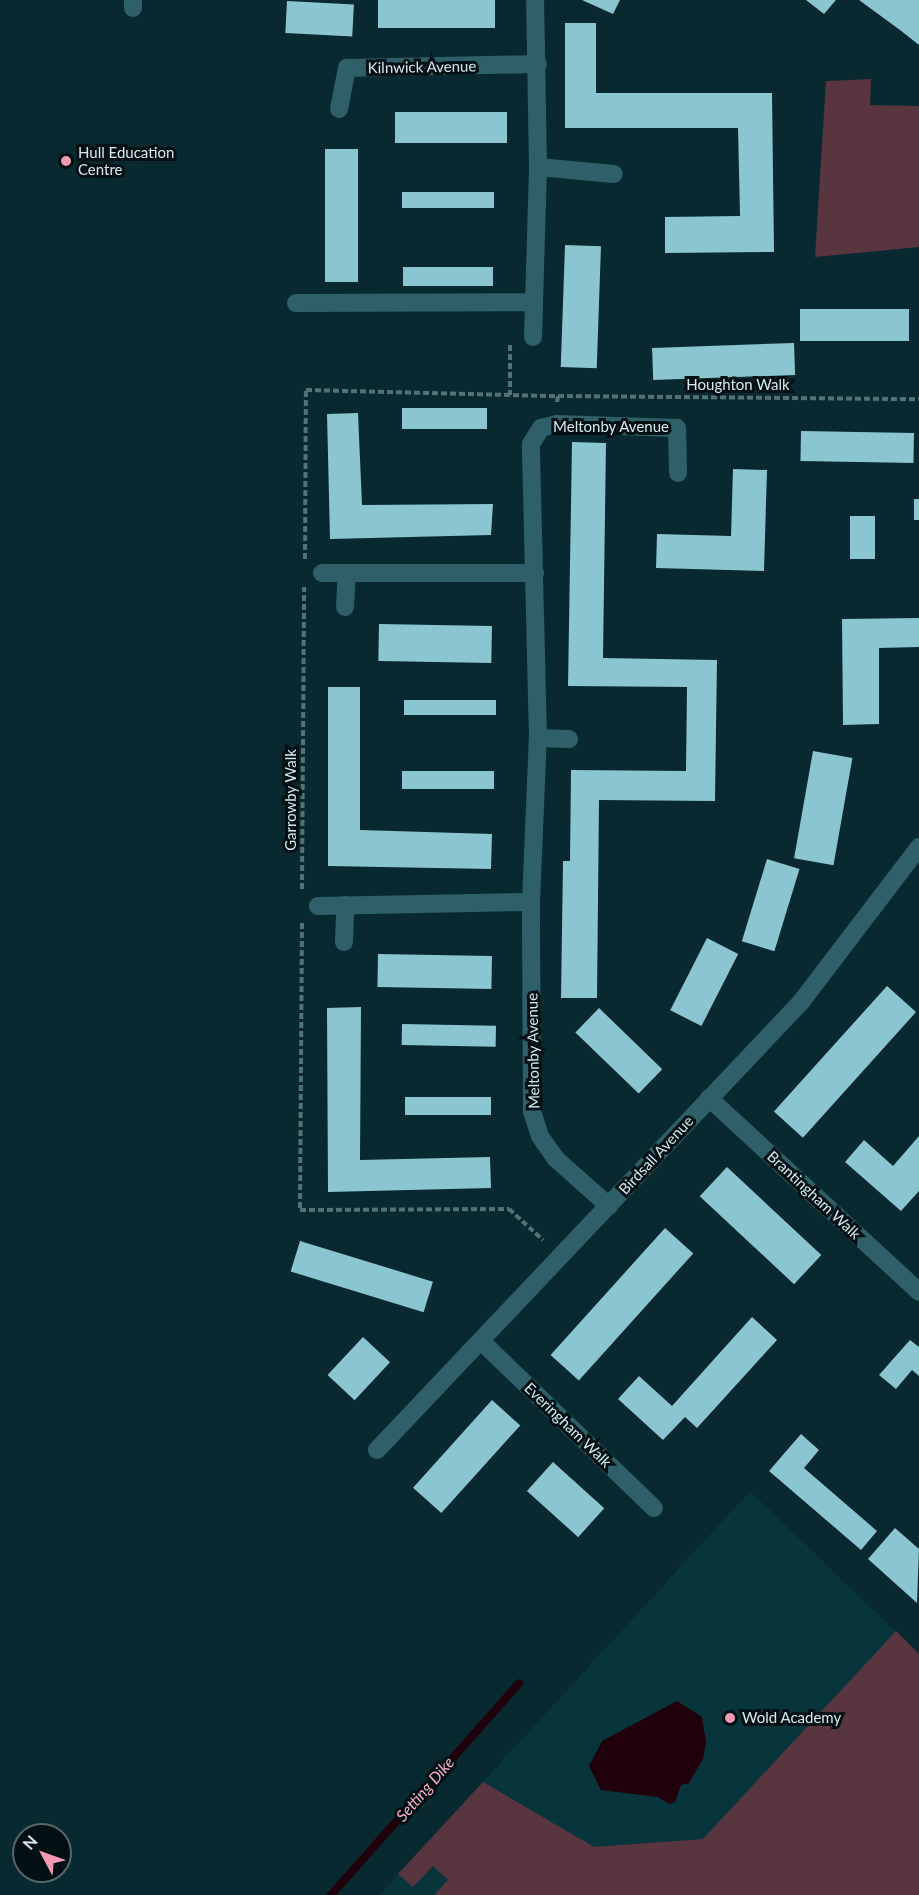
<!DOCTYPE html>
<html>
<head>
<meta charset="utf-8">
<style>
  body { margin:0 }
  #map { position:relative; width:919px; height:1895px; overflow:hidden; background:#08292f; font-family:Lato,sans-serif }
  div>[style] { position:absolute }
  .built>* { inset:0; background:#08343b }
  .green>* { inset:0; background:#59363f }
  .water>* { inset:0; background:#20000a }
  .stream>* { height:8px; margin:-4px; padding:0 4px; transform-origin:4px; border-radius:4px; background:#20000a }
  .building>* { inset:0; background:#8bc5d1; transform-origin:0 0 }
  .path>* { height:4px; margin-top:-2px; transform-origin:0; background:repeating-linear-gradient(90deg,#547177 0 6px,transparent 0 9px) }
  .minor>* { height:18px; margin:-9px; padding:0 9px; transform-origin:9px; border-radius:9px; background:#2f6069 }
  .dots>* { width:16px; height:16px; translate:-50% -50%; box-sizing:border-box; border:3px solid #021014; border-radius:50% }
  span { translate:-50% -50%; white-space:nowrap; text-align:center; line-height:1.15; -webkit-text-stroke:6px #021014; paint-order:stroke }
  .street-label { font-size:15px; color:#d4eaef }
  .poi-label { font-size:15px; color:#d4eaef }
  .left { translate:0 -50%; text-align:left }
  .water-label { font-size:16px; color:#fbaec2; font-style:italic }
  .north { position:absolute; left:12px; top:1823px; width:60px; height:60px; box-sizing:border-box; background:#021014; border:2px solid #56676c; border-radius:50%; rotate:311deg; font-size:16px; font-weight:700; line-height:24px; text-align:center; color:#d4eaef }
  .north::after { content:''; display:block; margin:auto; width:21px; height:27px; background:#f19ab1; clip-path:polygon(50% 0,100% 100%,50% 72%,0 100%) }
</style>
</head>
<body>
<div id="map">
  <div class="built">
    <i style="clip-path:polygon(750px 1491px,919px 1654px,919px 1895px,379px 1895px)"></i>
  </div>
  <div class="green">
    <i style="clip-path:polygon(871px 79px,870px 105px,919px 106px,919px 247px,815px 257px,826px 81px)"></i>
    <i style="clip-path:polygon(896px 1631px,919px 1654px,919px 1895px,434px 1895px,448px 1880px,433px 1866px,413px 1887px,398px 1874px,483px 1782px,594px 1847px,703px 1839px)"></i>
  </div>
  <div class="water">
    <i style="clip-path:polygon(677px 1701px,702px 1717px,706px 1742px,703px 1759px,689px 1783px,681px 1785px,675px 1802px,669px 1804px,658px 1797px,601px 1790px,589px 1766px,602px 1741px)"></i>
  </div>
  <div class="stream">
    <i style="left:331px;top:1895px;width:283px;rotate:-48.4deg"></i>
  </div>
  <div class="building">
    <i style="left:378px;top:0;width:117px;height:28px"></i>
    <i style="clip-path:polygon(582px 0,620px 0,613px 14px)"></i>
    <i style="clip-path:polygon(806px 0,836px 0,824px 14px)"></i>
    <i style="clip-path:polygon(859px 0,919px 0,919px 45px,900px 30px)"></i>
    <i style="left:287px;top:1px;width:67px;height:32px;rotate:3deg"></i>
    <i style="clip-path:polygon(565px 23px,596px 23px,596px 93px,772px 93px,774px 252px,665px 253px,665px 217px,740px 216px,738px 128px,565px 128px)"></i>
    <i style="left:395px;top:112px;width:112px;height:31px"></i>
    <i style="left:325px;top:149px;width:33px;height:133px"></i>
    <i style="left:402px;top:192px;width:92px;height:16px"></i>
    <i style="left:565px;top:245px;width:36px;height:122px;rotate:2deg"></i>
    <i style="left:403px;top:267px;width:90px;height:19px"></i>
    <i style="left:909px;top:309px;width:32px;height:109px;rotate:90deg"></i>
    <i style="left:794px;top:343px;width:32px;height:142px;rotate:88deg"></i>
    <i style="left:487px;top:408px;width:21px;height:85px;rotate:90deg"></i>
    <i style="clip-path:polygon(358px 413px,362px 505px,493px 504px,491px 535px,330px 539px,327px 414px)"></i>
    <i style="left:801px;top:431px;width:113px;height:30px;rotate:1deg"></i>
    <i style="clip-path:polygon(572px 442px,606px 443px,603px 658px,717px 660px,715px 801px,599px 800px,597px 998px,561px 998px,563px 861px,570px 861px,571px 770px,686px 771px,687px 687px,568px 686px)"></i>
    <i style="clip-path:polygon(733px 469px,767px 470px,764px 571px,656px 568px,657px 534px,731px 536px)"></i>
    <i style="left:914px;top:499px;width:5px;height:21px"></i>
    <i style="left:850px;top:516px;width:25px;height:43px"></i>
    <i style="clip-path:polygon(919px 618px,919px 647px,879px 648px,879px 724px,843px 725px,842px 619px)"></i>
    <i style="left:379px;top:624px;width:113px;height:37px;rotate:1deg"></i>
    <i style="clip-path:polygon(328px 687px,360px 687px,360px 830px,492px 834px,491px 869px,328px 866px)"></i>
    <i style="left:404px;top:700px;width:92px;height:15px"></i>
    <i style="left:813px;top:751px;width:40px;height:109px;rotate:10deg"></i>
    <i style="left:494px;top:771px;width:18px;height:92px;rotate:90deg"></i>
    <i style="left:767px;top:859px;width:34px;height:86px;rotate:17deg"></i>
    <i style="left:707px;top:938px;width:35px;height:81px;rotate:27deg"></i>
    <i style="left:378px;top:954px;width:114px;height:33px;rotate:1deg"></i>
    <i style="left:887px;top:986px;width:39px;height:169px;rotate:42deg"></i>
    <i style="clip-path:polygon(361px 1007px,360px 1160px,490px 1157px,491px 1188px,328px 1192px,327px 1008px)"></i>
    <i style="left:599px;top:1008px;width:88px;height:34px;rotate:44deg"></i>
    <i style="left:402px;top:1024px;width:94px;height:21px;rotate:1deg"></i>
    <i style="left:405px;top:1097px;width:86px;height:18px"></i>
    <i style="clip-path:polygon(919px 1136px,919px 1191px,901px 1211px,845px 1162px,864px 1140px,893px 1166px)"></i>
    <i style="left:727px;top:1167px;width:129px;height:40px;rotate:43deg"></i>
    <i style="left:665px;top:1228px;width:38px;height:171px;rotate:42deg"></i>
    <i style="left:300px;top:1241px;width:139px;height:32px;rotate:17deg"></i>
    <i style="clip-path:polygon(752px 1317px,777px 1340px,697px 1428px,685px 1417px,663px 1440px,618px 1399px,639px 1376px,672px 1406px)"></i>
    <i style="left:363px;top:1337px;width:37px;height:52px;rotate:43deg"></i>
    <i style="clip-path:polygon(910px 1340px,919px 1347px,919px 1376px,912px 1370px,896px 1389px,879px 1375px)"></i>
    <i style="left:492px;top:1400px;width:38px;height:118px;rotate:42deg"></i>
    <i style="clip-path:polygon(801px 1434px,819px 1450px,804px 1468px,877px 1531px,861px 1550px,769px 1471px)"></i>
    <i style="left:553px;top:1462px;width:69px;height:39px;rotate:42deg"></i>
    <i style="clip-path:polygon(895px 1528px,919px 1549px,917px 1603px,868px 1559px)"></i>
  </div>
  <div class="path">
    <i style="left:510px;top:345px;width:50px;rotate:90deg"></i>
    <i style="left:558px;top:396px;width:361px;rotate:0.5deg"></i>
    <i style="left:305px;top:559px;width:169px;rotate:-89.7deg"></i>
    <i style="left:306px;top:390px;width:252px;rotate:1.4deg"></i>
    <i style="left:558px;top:396px;width:7px;rotate:98deg"></i>
    <i style="left:302px;top:889px;width:302px;rotate:-89.6deg"></i>
    <i style="left:302px;top:923px;width:287px;rotate:90.4deg"></i>
    <i style="left:300px;top:1210px;width:209px;rotate:-0.3deg"></i>
    <i style="left:509px;top:1209px;width:46px;rotate:42.4deg"></i>
  </div>
  <div class="minor">
    <i style="left:133px;top:0;width:8px;rotate:90deg"></i>
    <i style="left:339px;top:109px;width:42px;rotate:-79deg"></i>
    <i style="left:347px;top:68px;width:191px;rotate:-1.2deg"></i>
    <i style="left:538px;top:167px;width:76px;rotate:5.3deg"></i>
    <i style="left:296px;top:303px;width:237px;rotate:-0.2deg"></i>
    <i style="left:533px;top:337px;width:170px;rotate:-88.3deg"></i>
    <i style="left:538px;top:167px;width:167px;rotate:-91deg"></i>
    <i style="left:322px;top:573px;width:213px"></i>
    <i style="left:345px;top:607px;width:33px;rotate:-87deg"></i>
    <i style="left:538px;top:738px;width:31px;rotate:2deg"></i>
    <i style="left:318px;top:906px;width:213px;rotate:-1.1deg"></i>
    <i style="left:344px;top:942px;width:37px;rotate:-88deg"></i>
    <i style="left:709px;top:1098px;width:286px;rotate:42.7deg"></i>
    <i style="left:609px;top:1206px;width:71px;rotate:-138.4deg"></i>
    <i style="left:556px;top:1159px;width:28px;rotate:-125deg"></i>
    <i style="left:540px;top:1136px;width:26px;rotate:-108deg"></i>
    <i style="left:532px;top:1111px;width:209px;rotate:-90.3deg"></i>
    <i style="left:531px;top:902px;width:164px;rotate:-87.6deg"></i>
    <i style="left:538px;top:738px;width:294px;rotate:-91.4deg"></i>
    <i style="left:531px;top:444px;width:19px;rotate:-58deg"></i>
    <i style="left:541px;top:428px;width:16px;rotate:-14deg"></i>
    <i style="left:557px;top:424px;width:120px;rotate:1.9deg"></i>
    <i style="left:677px;top:428px;width:45px;rotate:88.7deg"></i>
    <i style="left:482px;top:1342px;width:239px;rotate:44deg"></i>
    <i style="left:377px;top:1450px;width:617px;rotate:-46.58deg"></i>
    <i style="left:801px;top:1002px;width:195px;rotate:-52.7deg"></i>
  </div>
  <div class="dots">
    <i style="left:66px;top:161px;background:#f19ab1"></i>
    <i style="left:730px;top:1718px;background:#f19ab1"></i>
  </div>
  <div class="street-label">
    <span style="left:422px;top:67px;rotate:-1deg">Kilnwick Avenue</span>
    <span style="left:738px;top:385px">Houghton Walk</span>
    <span style="left:611px;top:427px">Meltonby Avenue</span>
    <span style="left:291px;top:800px;rotate:-90deg">Garrowby Walk</span>
    <span style="left:533px;top:1051px;rotate:-91deg">Meltonby Avenue</span>
    <span style="left:656px;top:1155px;rotate:-47deg">Birdsall Avenue</span>
    <span style="left:814px;top:1195px;rotate:43deg">Brantingham Walk</span>
    <span style="left:568px;top:1425px;rotate:44deg">Everingham Walk</span>
  </div>
  <div class="poi-label">
    <span class="left" style="left:78px;top:161px">Hull Education<br>Centre</span>
    <span class="left" style="left:742px;top:1718px">Wold Academy</span>
  </div>
  <div class="water-label">
    <span style="left:425px;top:1789px;rotate:-49deg">Setting Dike</span>
  </div>
  <div class="north">N</div>
</div>
</body>
</html>
